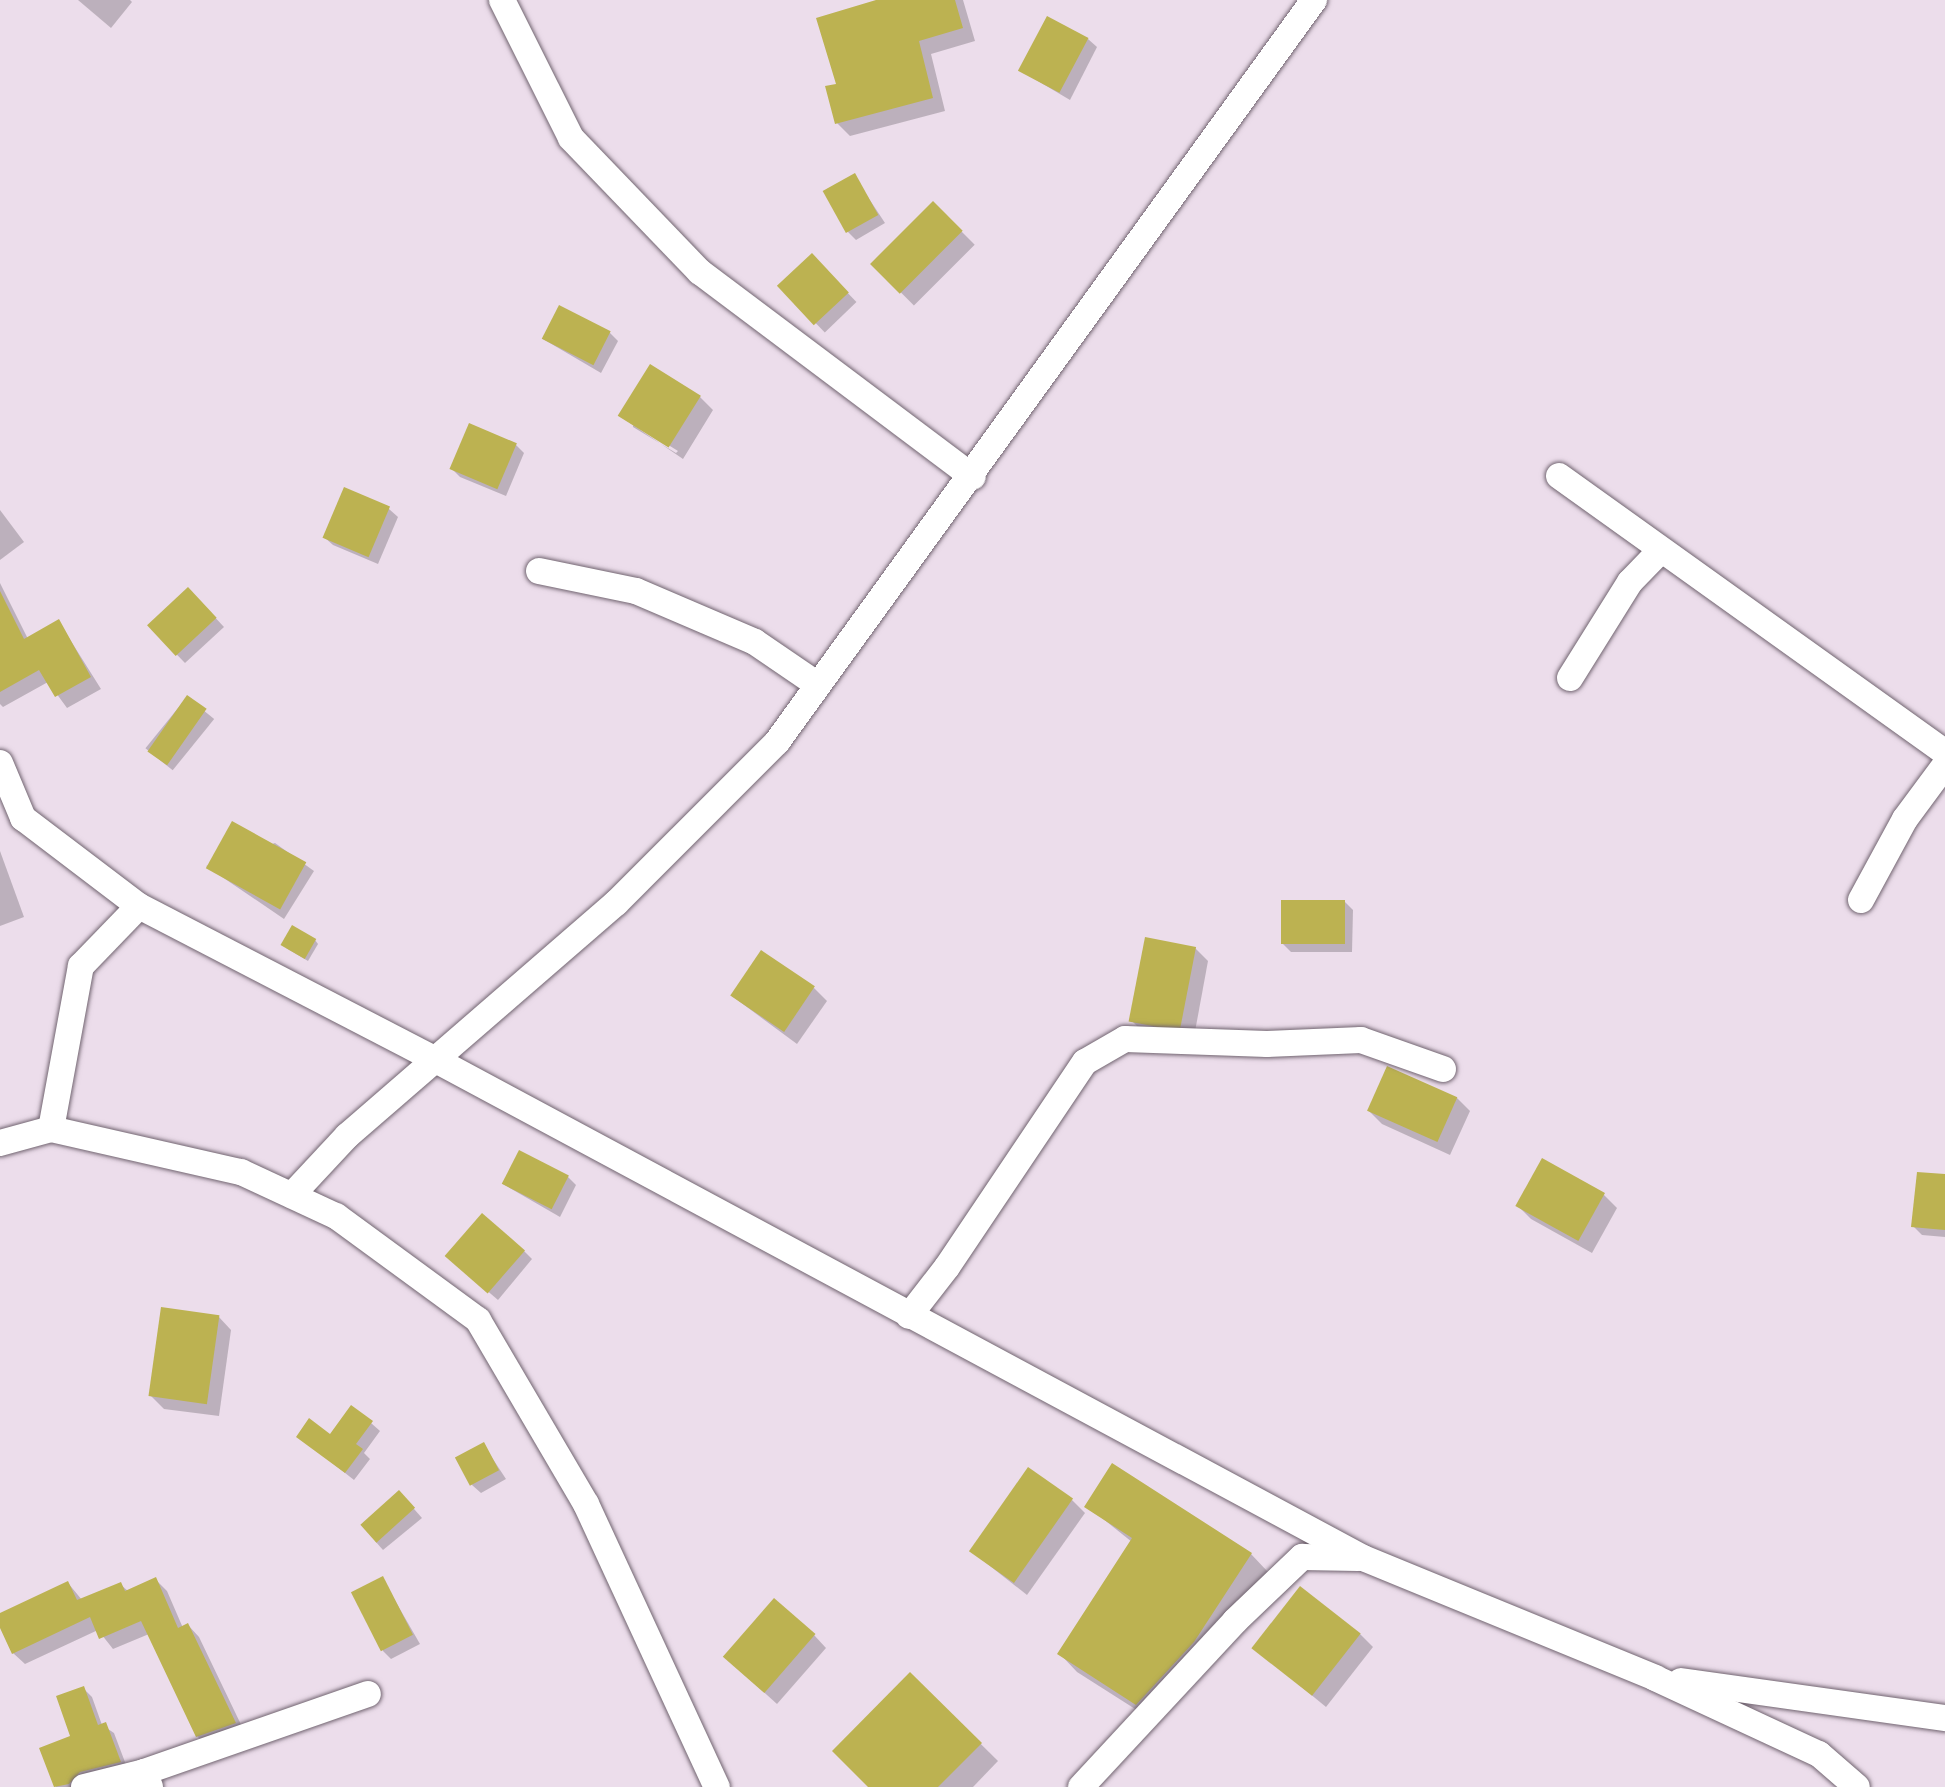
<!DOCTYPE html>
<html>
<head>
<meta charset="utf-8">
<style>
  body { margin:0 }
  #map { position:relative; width:1945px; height:1787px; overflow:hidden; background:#ecddeb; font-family:"Space Grotesk",sans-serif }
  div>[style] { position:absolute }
  .shadow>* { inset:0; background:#0003; transform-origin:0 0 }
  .building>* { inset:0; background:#bcb251; transform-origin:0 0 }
  .roads { filter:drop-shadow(0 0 2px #716470) drop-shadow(0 0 2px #716470) }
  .minor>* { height:26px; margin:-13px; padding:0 13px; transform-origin:13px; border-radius:13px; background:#fff }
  span { translate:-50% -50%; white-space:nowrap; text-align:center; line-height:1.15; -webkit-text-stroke:7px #f9eaf8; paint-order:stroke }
</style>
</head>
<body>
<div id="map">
  <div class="shadow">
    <i style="clip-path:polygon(78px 0,130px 0,132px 2px,111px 28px)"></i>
    <i style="clip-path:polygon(882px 0,963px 0,975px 41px,931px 54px,945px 111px,850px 136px,837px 123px,838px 85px)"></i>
    <i style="clip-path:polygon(1088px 39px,1097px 47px,1070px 100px,1021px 71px)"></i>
    <i style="clip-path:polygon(854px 176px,885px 223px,856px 240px,848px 232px)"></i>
    <i style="left:933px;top:203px;width:59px;height:86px;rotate:45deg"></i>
    <i style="left:812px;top:256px;width:64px;height:44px;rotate:46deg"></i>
    <i style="clip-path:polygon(610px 333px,618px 341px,601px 373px,543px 339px)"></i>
    <i style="clip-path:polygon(evenodd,700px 397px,713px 410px,683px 459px,620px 416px,700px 397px,633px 423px,678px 451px,676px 453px,633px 427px,633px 423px)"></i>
    <i style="clip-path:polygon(516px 445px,524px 453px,506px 496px,460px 477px,452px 469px)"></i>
    <i style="clip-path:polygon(345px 489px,389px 509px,398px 517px,378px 564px,333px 545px,324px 537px)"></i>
    <i style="clip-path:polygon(0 510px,24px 542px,0 560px)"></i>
    <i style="clip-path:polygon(0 583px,28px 639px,59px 622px,101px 689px,67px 708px,48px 682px,3px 707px,0 704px)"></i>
    <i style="clip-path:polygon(197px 598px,224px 627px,185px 663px,149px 626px)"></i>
    <i style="left:187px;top:697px;width:35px;height:66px;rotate:39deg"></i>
    <i style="clip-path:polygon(275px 843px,314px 871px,284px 919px,206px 866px)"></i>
    <i style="clip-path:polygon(0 851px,24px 917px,0 926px)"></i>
    <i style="clip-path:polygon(1344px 901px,1353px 910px,1352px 952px,1291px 952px,1283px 944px)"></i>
    <i style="clip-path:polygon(315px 940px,318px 944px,308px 961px,286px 948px)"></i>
    <i style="clip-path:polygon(1195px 948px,1208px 961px,1194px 1037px,1144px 1033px,1131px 1020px)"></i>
    <i style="clip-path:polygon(814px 988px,827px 1001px,797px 1044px,732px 996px)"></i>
    <i style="clip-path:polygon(1457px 1098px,1470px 1111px,1450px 1155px,1382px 1124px,1369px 1111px)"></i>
    <i style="clip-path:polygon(1945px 1176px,1945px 1237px,1922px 1235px,1913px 1226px)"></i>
    <i style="clip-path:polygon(568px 1177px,576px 1185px,560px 1217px,503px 1184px)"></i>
    <i style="clip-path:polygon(1604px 1195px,1617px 1208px,1592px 1253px,1531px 1219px,1518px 1206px)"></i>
    <i style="clip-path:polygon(524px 1251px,532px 1259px,498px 1300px,456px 1264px)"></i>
    <i style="clip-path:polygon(218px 1316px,231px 1330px,219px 1416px,164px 1409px,151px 1396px)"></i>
    <i style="clip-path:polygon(371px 1423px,380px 1431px,364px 1453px,370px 1459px,354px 1480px,298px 1436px,330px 1436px)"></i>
    <i style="clip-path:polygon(483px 1444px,506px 1479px,481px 1493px,472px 1485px)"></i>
    <i style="clip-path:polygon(1072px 1500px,1085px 1513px,1027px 1595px,971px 1551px)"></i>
    <i style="clip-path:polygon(407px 1501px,422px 1518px,383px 1550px,375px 1541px)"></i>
    <i style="clip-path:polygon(1087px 1506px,1251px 1554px,1268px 1572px,1154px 1721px,1077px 1672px,1060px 1654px,1132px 1542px)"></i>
    <i style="clip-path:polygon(382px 1578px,420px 1644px,391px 1659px,383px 1651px)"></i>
    <i style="clip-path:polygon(155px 1579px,167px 1591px,183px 1628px,188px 1625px,199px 1637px,246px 1735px,209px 1748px,197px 1736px,149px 1634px,113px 1649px,98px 1630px,25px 1664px,13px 1653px,0 1624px,0 1615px,68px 1583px,82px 1600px,120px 1584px,129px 1592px)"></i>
    <i style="clip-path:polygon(1360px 1634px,1373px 1647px,1326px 1707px,1254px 1648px)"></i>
    <i style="clip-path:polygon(814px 1635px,826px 1648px,777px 1704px,738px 1669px)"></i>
    <i style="clip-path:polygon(910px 1674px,998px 1761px,973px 1787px,870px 1787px)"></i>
    <i style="clip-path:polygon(83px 1688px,92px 1697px,102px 1725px,114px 1733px,128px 1770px,81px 1787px,56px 1787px,41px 1749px,72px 1737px)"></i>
  </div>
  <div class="building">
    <i style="clip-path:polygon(876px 0,955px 0,963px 28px,919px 41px,933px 98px,835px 124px,825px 86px,836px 84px,816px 18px)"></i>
    <i style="left:1047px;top:16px;width:47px;height:62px;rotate:28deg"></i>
    <i style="left:855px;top:173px;width:48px;height:37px;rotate:61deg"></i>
    <i style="left:933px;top:201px;width:42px;height:89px;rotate:45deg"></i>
    <i style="left:812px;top:253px;width:54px;height:48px;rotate:47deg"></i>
    <i style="left:559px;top:305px;width:58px;height:38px;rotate:27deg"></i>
    <i style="left:650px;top:364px;width:60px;height:61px;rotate:32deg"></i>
    <i style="left:469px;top:423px;width:52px;height:50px;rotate:23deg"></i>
    <i style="left:344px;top:487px;width:50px;height:55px;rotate:23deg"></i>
    <i style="left:188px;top:587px;width:42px;height:56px;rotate:47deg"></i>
    <i style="clip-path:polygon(0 591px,24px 639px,59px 619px,91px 677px,55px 697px,39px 670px,0 692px)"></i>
    <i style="left:187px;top:695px;width:24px;height:69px;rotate:35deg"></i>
    <i style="left:232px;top:821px;width:85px;height:54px;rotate:29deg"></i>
    <i style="left:1281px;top:900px;width:64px;height:44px"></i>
    <i style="left:292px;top:925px;width:28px;height:23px;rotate:30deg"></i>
    <i style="left:1145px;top:937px;width:52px;height:86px;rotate:11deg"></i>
    <i style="left:761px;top:950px;width:65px;height:55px;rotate:34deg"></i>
    <i style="left:1387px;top:1066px;width:77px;height:49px;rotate:24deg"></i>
    <i style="left:519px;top:1150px;width:56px;height:38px;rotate:27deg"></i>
    <i style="left:1542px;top:1158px;width:72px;height:55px;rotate:29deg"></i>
    <i style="clip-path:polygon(1917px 1172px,1945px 1174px,1945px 1230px,1911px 1227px)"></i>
    <i style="left:482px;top:1213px;width:57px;height:57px;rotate:41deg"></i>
    <i style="left:161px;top:1307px;width:59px;height:90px;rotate:8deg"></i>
    <i style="clip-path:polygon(351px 1405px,373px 1421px,356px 1444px,363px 1449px,345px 1473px,296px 1437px,309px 1418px,330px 1434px)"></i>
    <i style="left:484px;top:1442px;width:32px;height:33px;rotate:62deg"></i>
    <i style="clip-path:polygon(1112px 1463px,1252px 1553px,1194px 1642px,1136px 1705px,1057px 1654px,1132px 1538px,1084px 1507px)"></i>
    <i style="left:1028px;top:1467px;width:55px;height:103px;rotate:35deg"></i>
    <i style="left:399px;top:1490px;width:24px;height:52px;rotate:48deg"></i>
    <i style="left:383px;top:1576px;width:66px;height:36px;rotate:63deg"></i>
    <i style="clip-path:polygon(156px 1577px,178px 1628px,188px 1623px,236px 1723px,196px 1737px,141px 1621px,99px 1639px,90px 1617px,12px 1654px,0 1628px,0 1613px,68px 1581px,77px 1600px,121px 1582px,125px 1591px)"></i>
    <i style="left:1300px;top:1586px;width:77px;height:79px;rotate:38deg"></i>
    <i style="left:774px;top:1598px;width:55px;height:78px;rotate:41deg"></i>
    <i style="clip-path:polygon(910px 1672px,982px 1743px,938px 1787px,868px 1787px,832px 1751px)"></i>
    <i style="clip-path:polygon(84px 1686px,98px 1725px,106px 1722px,121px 1762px,80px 1772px,69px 1784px,54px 1787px,39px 1748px,70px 1736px,56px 1696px)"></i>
  </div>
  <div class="roads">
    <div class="minor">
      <i style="left:502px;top:0;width:154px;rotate:63.4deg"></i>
      <i style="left:571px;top:138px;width:186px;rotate:46.1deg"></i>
      <i style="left:700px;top:272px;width:341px;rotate:36.9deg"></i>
      <i style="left:1559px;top:476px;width:475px;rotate:35.6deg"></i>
      <i style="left:539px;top:571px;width:99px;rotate:11.7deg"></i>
      <i style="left:636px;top:591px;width:129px;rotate:23.2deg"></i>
      <i style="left:755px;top:642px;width:76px;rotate:34.3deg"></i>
      <i style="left:1570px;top:678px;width:113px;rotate:-58deg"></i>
      <i style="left:1630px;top:582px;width:43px;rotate:-45.9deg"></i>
      <i style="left:0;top:763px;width:60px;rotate:67.3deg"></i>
      <i style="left:23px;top:818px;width:146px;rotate:37.2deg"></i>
      <i style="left:139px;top:906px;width:332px;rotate:27.4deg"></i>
      <i style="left:434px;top:1059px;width:1055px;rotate:28.24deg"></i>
      <i style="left:1363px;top:1558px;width:316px;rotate:22.3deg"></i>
      <i style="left:1655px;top:1678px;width:181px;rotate:24.9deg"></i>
      <i style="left:1819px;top:1754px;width:50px;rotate:41deg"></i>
      <i style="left:1861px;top:900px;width:92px;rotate:-61.5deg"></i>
      <i style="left:1905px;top:819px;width:67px;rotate:-53.5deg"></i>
      <i style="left:51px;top:1129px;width:166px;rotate:-79.6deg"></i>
      <i style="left:81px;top:966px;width:83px;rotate:-46deg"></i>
      <i style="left:0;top:1143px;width:53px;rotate:-15.4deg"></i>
      <i style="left:51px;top:1129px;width:195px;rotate:12.8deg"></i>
      <i style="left:241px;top:1172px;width:105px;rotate:24.9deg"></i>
      <i style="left:336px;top:1216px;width:176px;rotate:36.2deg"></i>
      <i style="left:478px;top:1320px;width:213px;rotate:59.6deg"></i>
      <i style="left:586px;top:1504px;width:312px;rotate:65.2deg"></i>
      <i style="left:292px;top:1195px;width:81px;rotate:-47deg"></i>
      <i style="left:347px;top:1136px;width:356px;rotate:-40.9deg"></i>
      <i style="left:616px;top:903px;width:228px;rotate:-45deg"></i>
      <i style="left:777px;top:742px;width:916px;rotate:-54.11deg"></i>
      <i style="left:909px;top:1316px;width:62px;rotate:-52.2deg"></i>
      <i style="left:947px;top:1267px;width:247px;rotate:-56.1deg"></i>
      <i style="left:1085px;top:1062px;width:46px;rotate:-29.9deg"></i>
      <i style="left:1125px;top:1039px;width:142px;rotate:2deg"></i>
      <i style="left:1267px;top:1044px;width:94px;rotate:-2.4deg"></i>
      <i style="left:1361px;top:1040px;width:87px;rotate:19.5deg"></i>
      <i style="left:1681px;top:1681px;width:267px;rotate:8deg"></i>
      <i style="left:144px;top:1772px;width:237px;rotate:-19.2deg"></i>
      <i style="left:84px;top:1787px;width:62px;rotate:-14deg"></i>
      <i style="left:144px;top:1772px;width:16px;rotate:68deg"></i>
      <i style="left:1081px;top:1787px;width:226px;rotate:-47.1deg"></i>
      <i style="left:1235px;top:1621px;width:93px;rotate:-43.7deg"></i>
      <i style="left:1302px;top:1557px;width:56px;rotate:1deg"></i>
    </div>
  </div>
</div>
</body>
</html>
